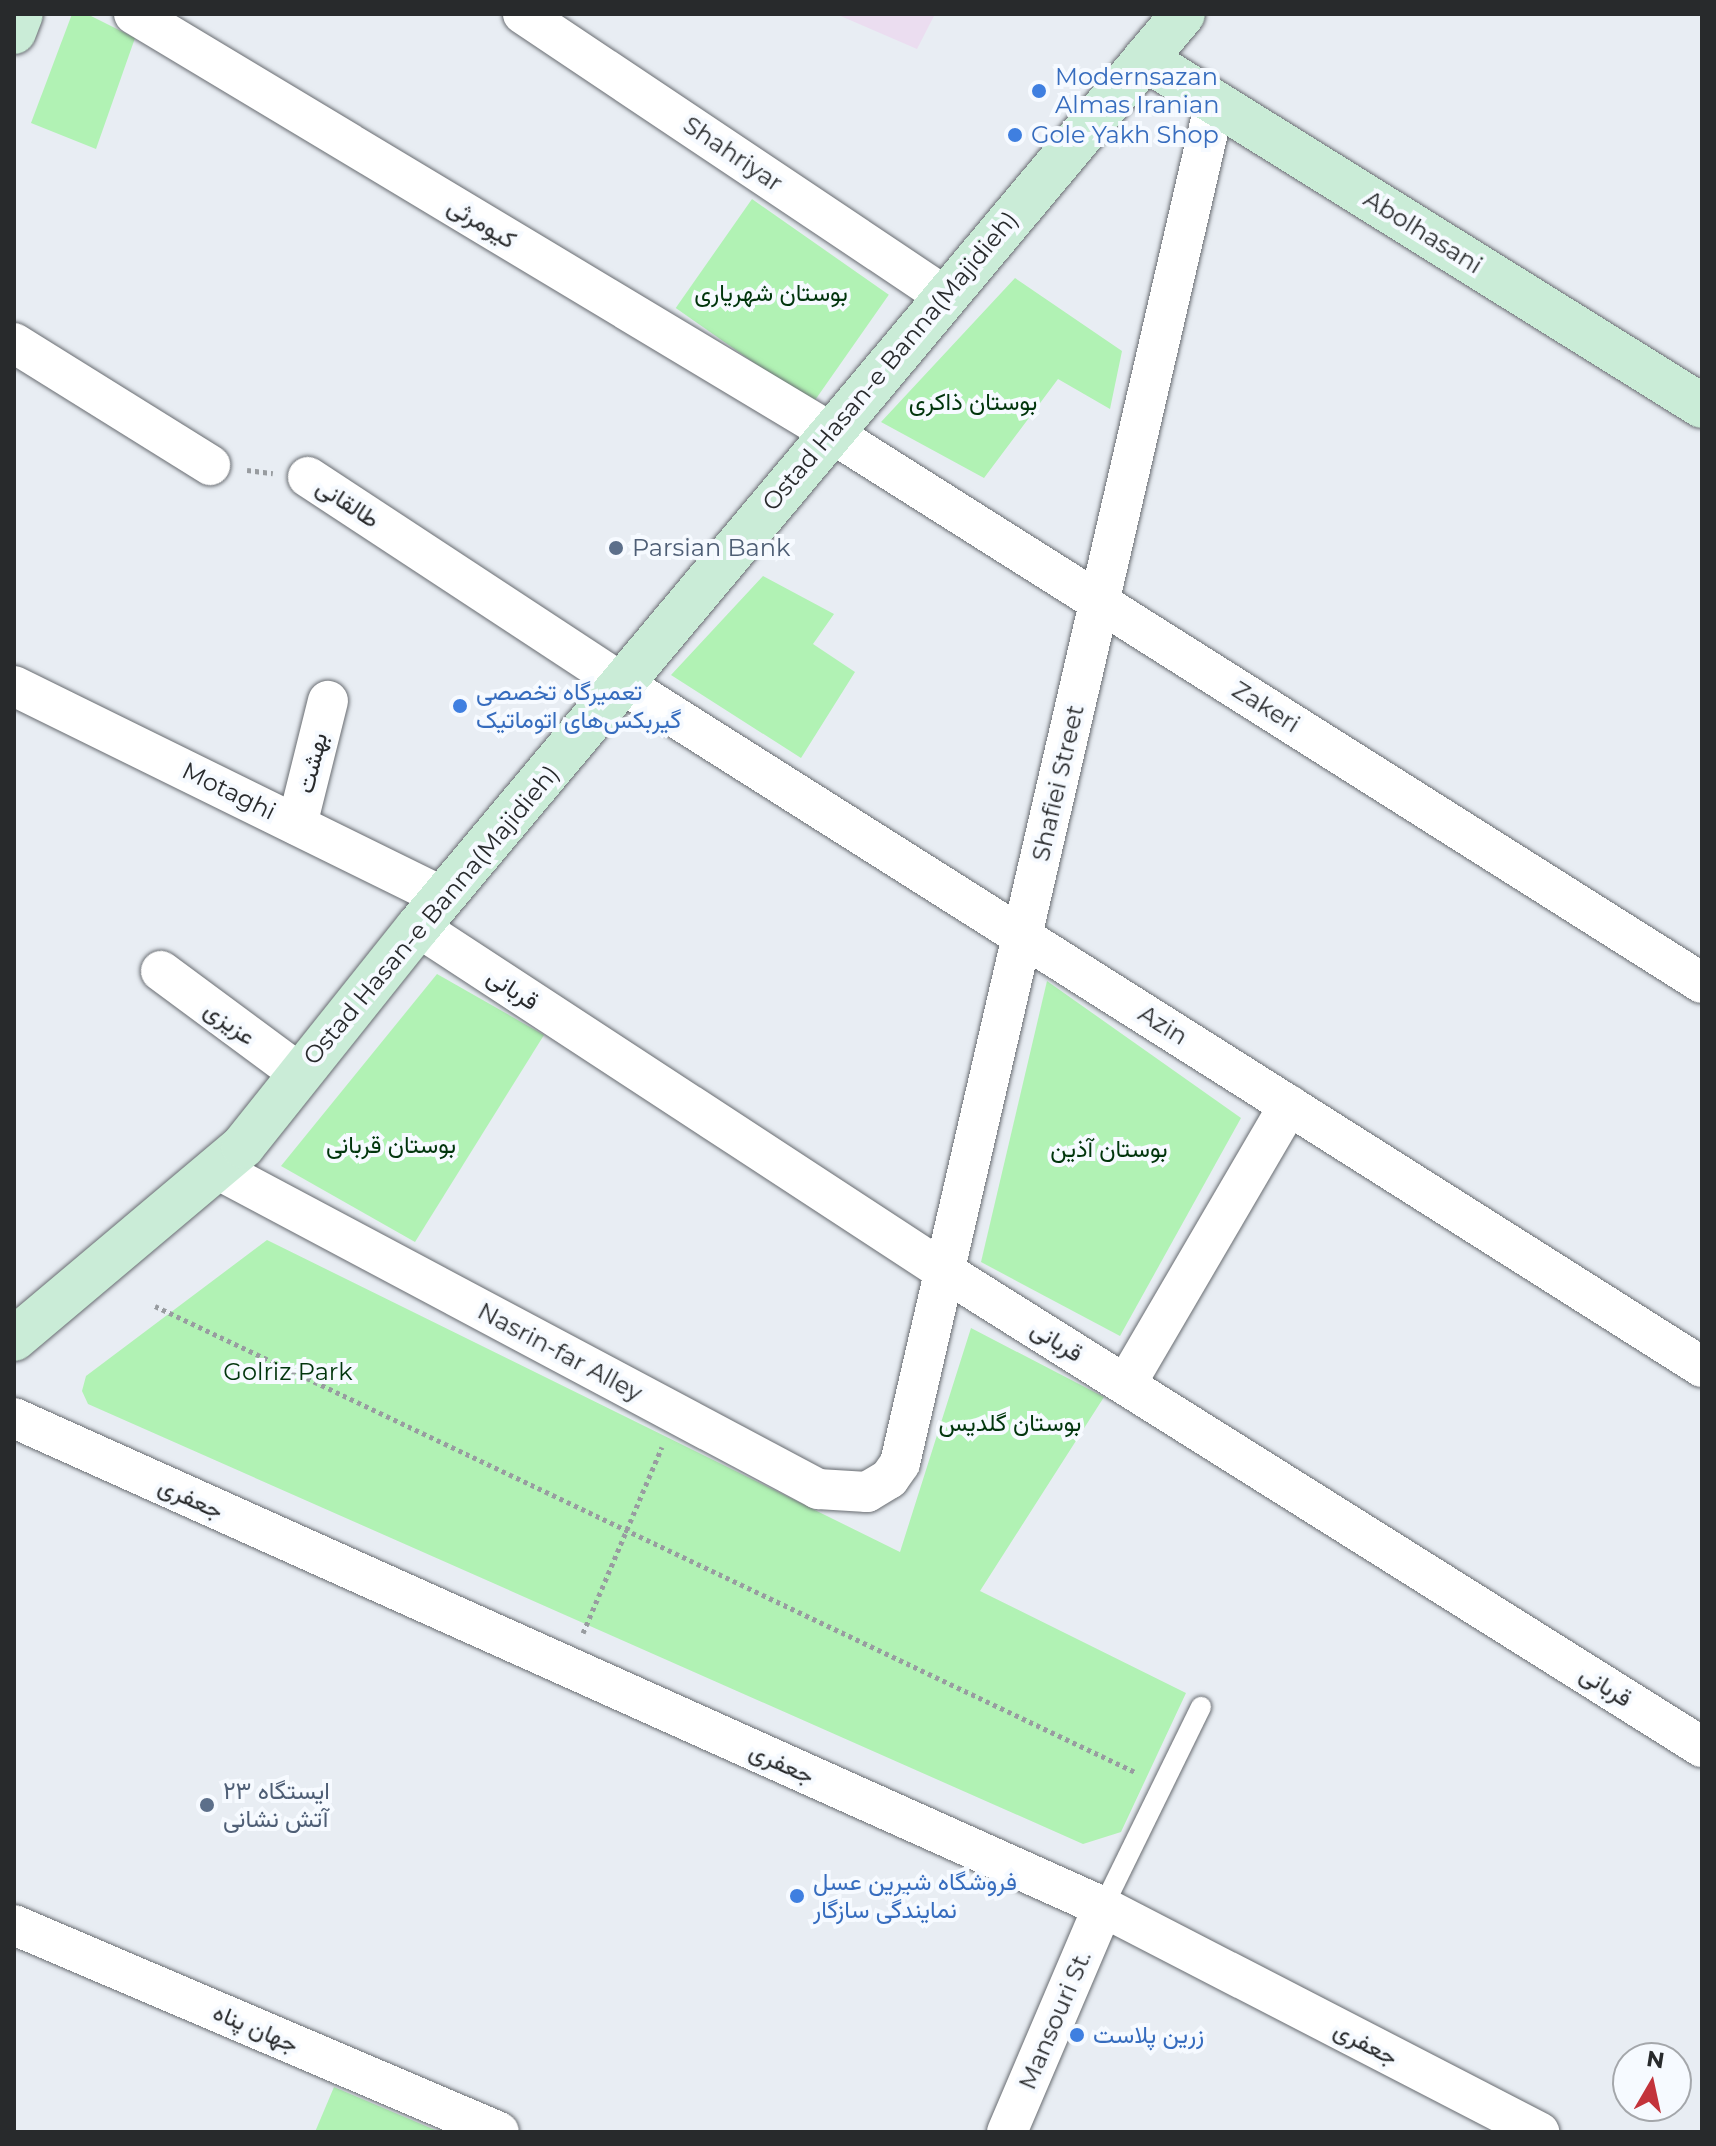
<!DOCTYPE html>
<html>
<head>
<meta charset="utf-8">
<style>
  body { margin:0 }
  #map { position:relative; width:1716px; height:2146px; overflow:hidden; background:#e8edf3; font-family:Montserrat,Vazirmatn,sans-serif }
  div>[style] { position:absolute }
  .education>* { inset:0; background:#ebddf0 }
  .green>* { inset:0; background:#b1f2b4; transform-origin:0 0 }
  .path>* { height:5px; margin-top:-2.5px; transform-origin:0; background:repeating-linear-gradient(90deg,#989ca0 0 4px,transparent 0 8px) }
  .roads { filter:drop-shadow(0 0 2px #686c71) drop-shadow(0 0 2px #686c71) }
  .service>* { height:20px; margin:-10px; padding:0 10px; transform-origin:10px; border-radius:10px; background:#fff }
  .minor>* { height:40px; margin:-20px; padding:0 20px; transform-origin:20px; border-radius:20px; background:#fff }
  .secondary>* { height:44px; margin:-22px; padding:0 22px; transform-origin:22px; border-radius:22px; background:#caecd7 }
  .dots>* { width:22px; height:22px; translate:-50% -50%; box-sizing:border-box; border:4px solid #f6faff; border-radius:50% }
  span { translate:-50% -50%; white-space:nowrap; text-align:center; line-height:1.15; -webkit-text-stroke:8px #f6faff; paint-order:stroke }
  .shop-label { font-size:24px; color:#366cbe }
  .left { translate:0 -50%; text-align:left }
  .street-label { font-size:24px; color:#282a2c }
  .park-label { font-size:24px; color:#01350c }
  .service-label { font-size:24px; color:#4e5e75 }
  .frame { position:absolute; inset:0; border:16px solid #282a2c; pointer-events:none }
  .north { position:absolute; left:1612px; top:2042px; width:80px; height:80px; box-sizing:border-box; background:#f6faff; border:2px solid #a4a7ab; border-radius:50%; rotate:9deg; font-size:22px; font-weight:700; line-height:32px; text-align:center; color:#282a2c }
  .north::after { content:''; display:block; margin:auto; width:28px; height:36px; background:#c3333b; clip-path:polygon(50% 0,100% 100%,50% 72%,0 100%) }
</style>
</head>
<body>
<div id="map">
  <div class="education">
    <i style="clip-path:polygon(836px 14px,935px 14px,917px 49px)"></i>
  </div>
  <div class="green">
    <i style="clip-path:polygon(72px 14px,87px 14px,135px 38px,96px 149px,31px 123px)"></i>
    <i style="left:752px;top:199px;width:167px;height:133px;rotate:35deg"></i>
    <i style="clip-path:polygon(1015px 278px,1122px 351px,1110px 409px,1058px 379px,984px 478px,881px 422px)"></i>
    <i style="clip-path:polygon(763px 576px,834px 614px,813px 644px,855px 672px,801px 758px,671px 675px)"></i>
    <i style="clip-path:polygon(437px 974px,544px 1035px,415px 1242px,281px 1166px)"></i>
    <i style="clip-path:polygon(1047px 981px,1241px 1118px,1120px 1336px,981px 1262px)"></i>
    <i style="clip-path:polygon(267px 1240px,900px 1552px,971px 1328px,1104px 1397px,980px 1591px,1186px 1693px,1121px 1832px,1083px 1844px,88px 1404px,82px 1391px,86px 1376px)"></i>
    <i style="clip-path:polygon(334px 2087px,440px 2132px,315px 2132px)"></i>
  </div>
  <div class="path">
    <i style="left:247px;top:470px;width:26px;rotate:7deg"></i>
    <i style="left:155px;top:1306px;width:1087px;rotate:25.43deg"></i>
    <i style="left:583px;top:1633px;width:202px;rotate:-67deg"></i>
  </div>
  <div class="roads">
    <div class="service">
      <i style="left:1103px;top:1907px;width:223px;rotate:-63.9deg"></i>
    </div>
    <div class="minor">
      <i style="left:134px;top:14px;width:812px;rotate:30.99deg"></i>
      <i style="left:830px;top:432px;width:1031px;rotate:32.29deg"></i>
      <i style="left:523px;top:14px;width:505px;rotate:33.78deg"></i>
      <i style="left:14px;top:343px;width:231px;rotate:31.9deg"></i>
      <i style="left:308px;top:477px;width:377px;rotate:33.3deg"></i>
      <i style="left:623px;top:684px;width:1277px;rotate:32.33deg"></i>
      <i style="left:14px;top:686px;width:478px;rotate:26.2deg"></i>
      <i style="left:297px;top:825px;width:128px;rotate:-76deg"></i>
      <i style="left:418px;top:927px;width:628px;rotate:33.18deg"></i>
      <i style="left:944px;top:1271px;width:895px;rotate:32.13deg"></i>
      <i style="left:161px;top:971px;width:173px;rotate:36.5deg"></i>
      <i style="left:219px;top:1170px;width:679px;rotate:28.04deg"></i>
      <i style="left:818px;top:1489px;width:49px;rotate:3.5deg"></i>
      <i style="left:867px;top:1492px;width:26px;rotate:-31deg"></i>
      <i style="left:889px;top:1479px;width:19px;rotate:-55deg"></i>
      <i style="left:900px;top:1463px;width:1397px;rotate:-76.97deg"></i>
      <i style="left:1126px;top:1384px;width:323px;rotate:-59.7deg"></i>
      <i style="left:14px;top:1418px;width:1194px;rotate:24.18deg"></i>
      <i style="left:1103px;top:1907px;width:491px;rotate:27.3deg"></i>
      <i style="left:14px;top:1925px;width:527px;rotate:23.11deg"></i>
      <i style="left:1007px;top:2132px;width:245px;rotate:-66.9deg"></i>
    </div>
    <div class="secondary">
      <i style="left:14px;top:32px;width:19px;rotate:-69deg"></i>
      <i style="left:1145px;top:59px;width:656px;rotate:31.92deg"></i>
      <i style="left:14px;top:1339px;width:299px;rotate:-40.1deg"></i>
      <i style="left:243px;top:1146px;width:280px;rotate:-51.4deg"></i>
      <i style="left:418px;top:927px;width:1191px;rotate:-50.04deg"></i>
    </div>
  </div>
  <div class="dots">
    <i style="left:1039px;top:91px;background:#3f7fe0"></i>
    <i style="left:1015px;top:135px;background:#3f7fe0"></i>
    <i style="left:616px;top:548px;background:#5c6f8a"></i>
    <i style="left:460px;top:706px;background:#3f7fe0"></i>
    <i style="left:207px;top:1805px;background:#5c6f8a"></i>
    <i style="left:797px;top:1896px;background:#3f7fe0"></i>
    <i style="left:1077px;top:2035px;background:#3f7fe0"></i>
  </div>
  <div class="shop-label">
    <span class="left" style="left:1055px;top:91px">Modernsazan<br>Almas Iranian</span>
    <span class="left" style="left:1031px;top:135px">Gole Yakh Shop</span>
    <span class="left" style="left:476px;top:706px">تعمیرگاه تخصصی<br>گیربکس‌های اتوماتیک</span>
    <span class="left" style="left:813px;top:1896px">فروشگاه شیرین عسل<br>نمایندگی سازگار</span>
    <span class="left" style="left:1093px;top:2035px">زرین پلاست</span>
  </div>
  <div class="street-label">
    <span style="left:733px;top:154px;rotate:34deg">Shahriyar</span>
    <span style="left:482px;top:223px;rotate:31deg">کیومرثی</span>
    <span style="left:1423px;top:232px;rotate:32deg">Abolhasani</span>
    <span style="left:890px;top:361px;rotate:-50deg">Ostad Hasan-e Banna(Majidieh)</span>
    <span style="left:348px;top:503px;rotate:33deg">طالقانی</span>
    <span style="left:1266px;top:707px;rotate:32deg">Zakeri</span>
    <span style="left:312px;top:763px;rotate:-76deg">بهشت</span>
    <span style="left:1058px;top:783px;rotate:-77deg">Shafiei Street</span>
    <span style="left:229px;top:791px;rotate:26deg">Motaghi</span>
    <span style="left:431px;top:915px;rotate:-50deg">Ostad Hasan-e Banna(Majidieh)</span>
    <span style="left:513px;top:989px;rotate:33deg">قربانی</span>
    <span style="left:230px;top:1023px;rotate:36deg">عزیزی</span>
    <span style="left:1163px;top:1025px;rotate:32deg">Azin</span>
    <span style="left:1057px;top:1341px;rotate:32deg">قربانی</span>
    <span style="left:560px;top:1352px;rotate:28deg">Nasrin-far Alley</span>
    <span style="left:191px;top:1498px;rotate:24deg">جعفری</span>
    <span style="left:1606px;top:1686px;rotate:32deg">قربانی</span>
    <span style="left:782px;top:1763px;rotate:24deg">جعفری</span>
    <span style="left:1055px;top:2020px;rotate:-67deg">Mansouri St.</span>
    <span style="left:256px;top:2028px;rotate:23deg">جهان پناه</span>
    <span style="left:1366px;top:2043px;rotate:27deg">جعفری</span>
  </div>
  <div class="park-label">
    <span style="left:771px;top:293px">بوستان شهریاری</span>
    <span style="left:973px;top:402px">بوستان ذاکری</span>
    <span style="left:391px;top:1145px">بوستان قربانی</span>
    <span style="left:1109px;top:1149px">بوستان آذین</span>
    <span style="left:288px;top:1372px">Golriz Park</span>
    <span style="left:1010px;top:1423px">بوستان گلدیس</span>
  </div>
  <div class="service-label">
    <span class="left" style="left:632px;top:548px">Parsian Bank</span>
    <span class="left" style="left:223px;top:1805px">ایستگاه ۲۳<br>آتش نشانی</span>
  </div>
  <div class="frame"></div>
  <div class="north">N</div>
</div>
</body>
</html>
